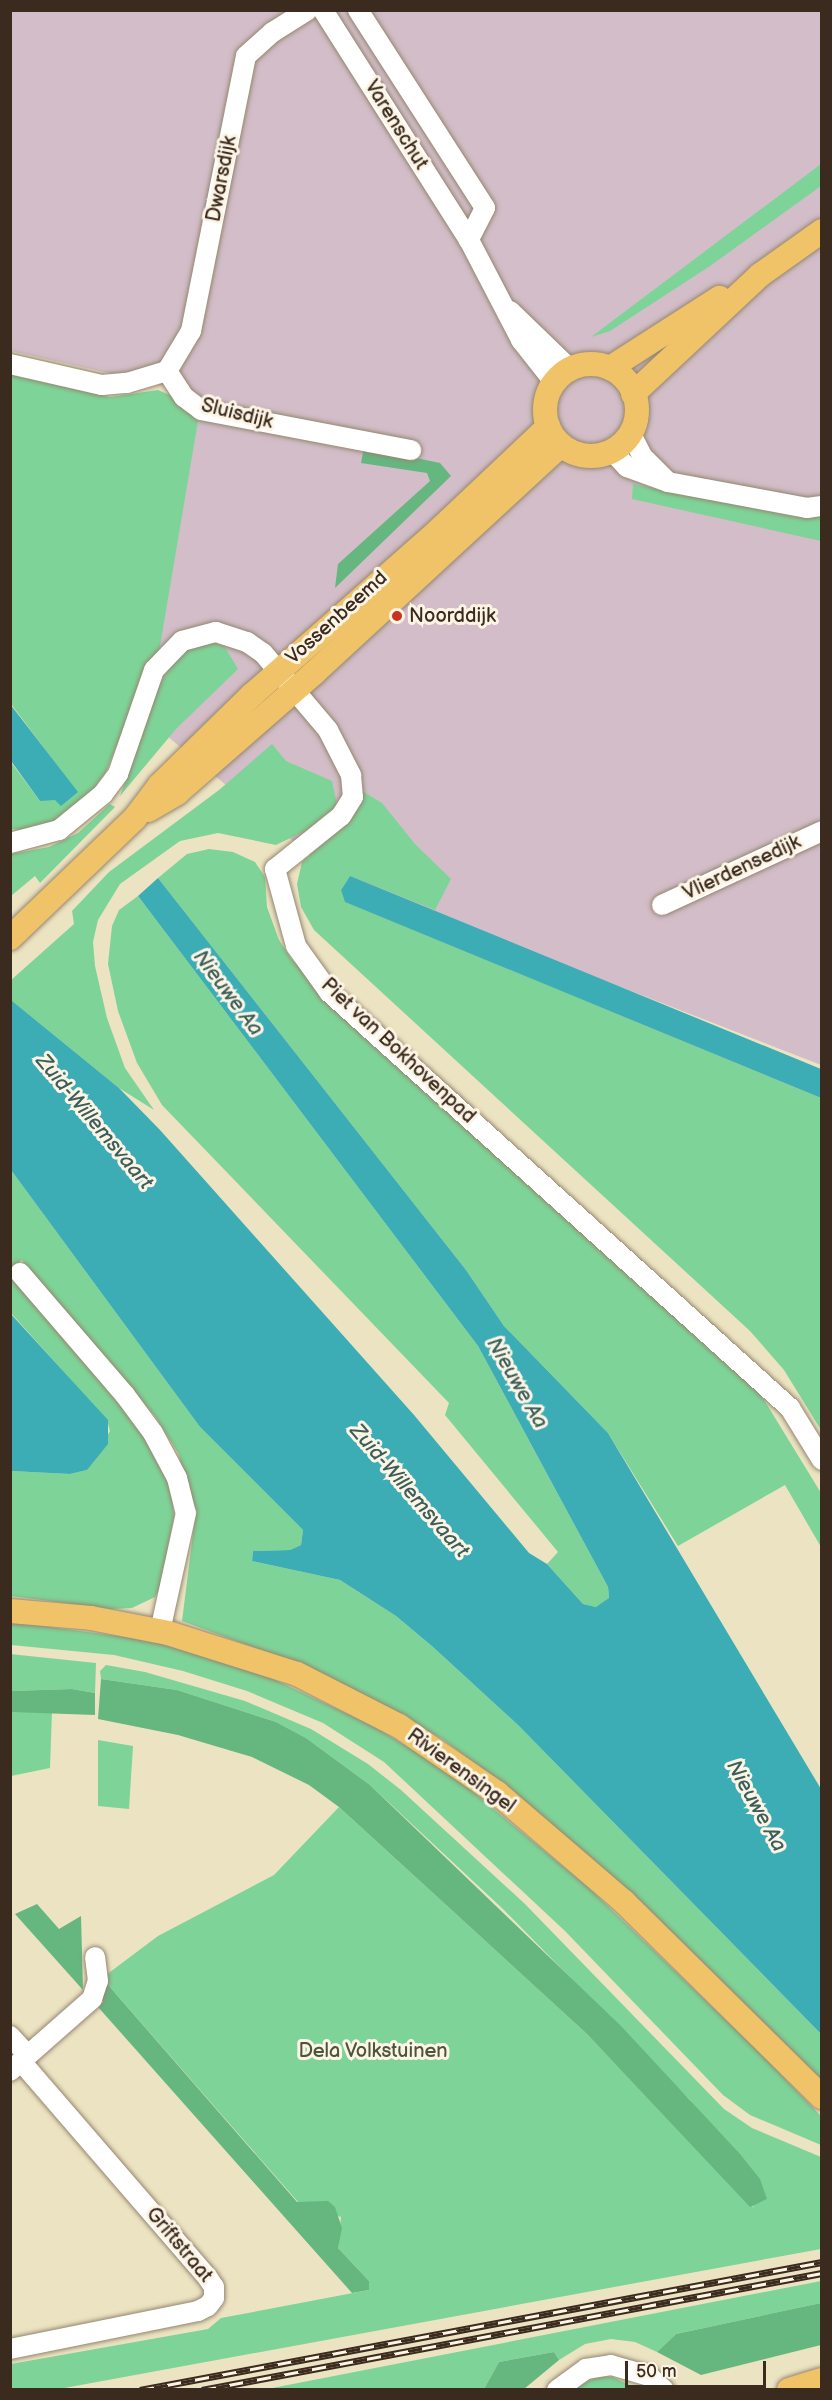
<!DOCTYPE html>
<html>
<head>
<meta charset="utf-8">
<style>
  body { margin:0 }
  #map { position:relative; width:832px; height:2400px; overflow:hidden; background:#ece3c2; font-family:"Balsamiq Sans",sans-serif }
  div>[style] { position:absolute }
  .industrial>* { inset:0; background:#d2bdc8 }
  .green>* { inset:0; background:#7ed498 }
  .forest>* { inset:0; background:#66b680 }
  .water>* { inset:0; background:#3cadb5 }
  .roads { filter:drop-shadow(0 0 2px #948670) drop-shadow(0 0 2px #948670) }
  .minor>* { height:20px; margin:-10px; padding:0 10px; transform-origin:10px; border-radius:10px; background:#fff }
  .major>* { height:24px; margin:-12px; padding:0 12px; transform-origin:12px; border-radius:12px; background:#f0c369 }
  .major>.ring { margin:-12px; padding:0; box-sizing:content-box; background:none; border:24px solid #f0c369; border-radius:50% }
  .rail>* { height:7px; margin-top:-3.5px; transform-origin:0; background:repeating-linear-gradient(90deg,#fcf5e5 0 14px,#3b2a1e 0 28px); box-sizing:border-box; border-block:2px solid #3b2a1e }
  .dots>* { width:16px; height:16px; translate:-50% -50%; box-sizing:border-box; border:3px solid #fcf5e5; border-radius:50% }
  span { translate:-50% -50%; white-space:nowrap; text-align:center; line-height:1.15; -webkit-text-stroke:6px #fcf5e5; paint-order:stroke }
  .street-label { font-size:20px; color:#3b2a1e }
  .poi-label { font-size:20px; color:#3b2a1e }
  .left { translate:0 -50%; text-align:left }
  .park-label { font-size:20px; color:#4c543c }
  .water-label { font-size:21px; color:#3b5e5a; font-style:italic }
  .frame { position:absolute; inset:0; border:12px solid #3b2a1e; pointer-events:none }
  .scale { position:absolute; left:625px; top:2361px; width:141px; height:27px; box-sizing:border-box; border:3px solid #3b2a1e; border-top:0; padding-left:8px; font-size:18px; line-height:21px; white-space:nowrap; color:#3b2a1e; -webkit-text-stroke:4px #fcf5e5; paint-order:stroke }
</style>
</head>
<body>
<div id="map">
  <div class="industrial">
    <i style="clip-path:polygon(11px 11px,821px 11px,821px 1065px,334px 875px,149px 721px,184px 390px,11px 351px)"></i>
  </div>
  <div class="green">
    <i style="clip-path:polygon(821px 164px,821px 186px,710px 266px,610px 331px,591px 337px)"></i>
    <i style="clip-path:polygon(11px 375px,110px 397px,158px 390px,172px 396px,185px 412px,199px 415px,159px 652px,150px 664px,106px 772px,95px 787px,76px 808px,55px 823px,24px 830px,11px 829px,10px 761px,40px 801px,77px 792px,11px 704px)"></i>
    <i style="clip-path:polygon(633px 484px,795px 517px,821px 515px,821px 541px,632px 499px)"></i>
    <i style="clip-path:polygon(212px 642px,225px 647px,238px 669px,176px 729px,120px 796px,159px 686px,172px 664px,186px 650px)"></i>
    <i style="clip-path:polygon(272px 744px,286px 761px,332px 781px,337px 805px,307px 830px,276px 845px,218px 833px,180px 841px,120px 884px,98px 920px,93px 942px,95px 966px,107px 1018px,125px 1068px,154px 1110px,119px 1088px,11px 1000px,10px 981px,74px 924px,72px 911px,109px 872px,219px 790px)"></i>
    <i style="clip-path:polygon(362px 791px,382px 803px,415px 844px,451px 879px,435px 910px,350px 876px,341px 890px,346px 902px,821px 1098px,821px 1430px,784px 1370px,750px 1331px,314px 930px,301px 907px,297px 884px,302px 862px,347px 823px,358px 809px)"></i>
    <i style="clip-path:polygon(110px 804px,115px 807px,40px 883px,35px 876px,11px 896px,11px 854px,49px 847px,78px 833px)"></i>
    <i style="clip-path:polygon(209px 849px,233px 852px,255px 862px,265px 877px,267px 907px,279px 940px,292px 960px,755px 1385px,821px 1493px,821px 1547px,785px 1485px,678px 1546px,608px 1433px,504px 1326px,466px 1270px,158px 878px,187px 854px)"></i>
    <i style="clip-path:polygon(138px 896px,478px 1346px,608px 1587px,609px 1598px,604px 1604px,596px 1607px,583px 1604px,547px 1564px,558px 1552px,445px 1415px,449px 1403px,162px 1105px,137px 1063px,118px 1011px,108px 964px,112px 926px,119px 910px)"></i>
    <i style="clip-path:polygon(11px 1170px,200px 1427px,303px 1530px,301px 1545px,290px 1550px,253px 1551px,252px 1561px,340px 1580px,396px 1616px,433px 1647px,518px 1725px,821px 2034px,821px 2085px,684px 1944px,629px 1894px,491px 1775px,441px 1738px,312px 1669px,182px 1621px,196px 1510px,178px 1453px,155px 1416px,38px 1284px,22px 1260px,11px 1268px)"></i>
    <i style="clip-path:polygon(10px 1275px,143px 1433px,170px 1484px,174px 1516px,161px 1586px,155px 1597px,132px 1608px,111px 1609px,11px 1596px,11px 1471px,70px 1474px,87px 1470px,110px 1431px,107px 1420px,11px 1313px)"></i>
    <i style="clip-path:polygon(11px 1622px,149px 1640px,267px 1676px,373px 1726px,449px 1772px,589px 1888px,762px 2055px,821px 2116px,821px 2145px,750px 2115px,723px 2095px,565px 1931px,384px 1762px,323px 1723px,247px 1691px,183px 1671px,114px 1655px,11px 1645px)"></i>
    <i style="clip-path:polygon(10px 1654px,96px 1663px,95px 1693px,72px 1689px,11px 1691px)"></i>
    <i style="clip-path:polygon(106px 1665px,145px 1672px,245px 1701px,311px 1729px,368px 1764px,401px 1790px,525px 1904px,724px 2109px,752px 2128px,821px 2157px,821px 2249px,59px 2389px,11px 2390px,11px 2364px,208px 2329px,221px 2318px,369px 2290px,369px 2281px,338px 2248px,341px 2217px,298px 2202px,102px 1978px,158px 1936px,274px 1875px,339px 1807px,588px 2035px,754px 2208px,703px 2117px,690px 2100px,503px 1909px,370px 1785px,306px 1738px,276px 1722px,177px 1690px,101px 1679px,100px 1671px)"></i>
    <i style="clip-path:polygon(52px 1711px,50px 1768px,11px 1776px,10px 1712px)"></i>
    <i style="clip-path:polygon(98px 1740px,133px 1746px,129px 1809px,98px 1806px)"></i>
    <i style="clip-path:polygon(821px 2281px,821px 2303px,676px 2334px,657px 2352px,635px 2342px,611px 2339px,585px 2344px,559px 2360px,554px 2352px,499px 2362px,484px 2389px,262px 2390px)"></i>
    <i style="clip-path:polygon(599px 2376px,612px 2377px,639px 2389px,569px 2390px)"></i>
  </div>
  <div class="forest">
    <i style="clip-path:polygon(364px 447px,440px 463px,451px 476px,335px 588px,338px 564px,430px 481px,427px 473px,361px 463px)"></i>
    <i style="clip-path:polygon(101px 1679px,177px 1690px,276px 1722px,306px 1738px,370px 1785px,621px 2026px,740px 2154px,760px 2179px,767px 2199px,750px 2207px,588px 2035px,339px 1807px,309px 1785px,252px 1757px,178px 1735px,98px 1719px)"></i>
    <i style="clip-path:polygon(72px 1689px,95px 1693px,95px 1715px,11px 1712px,11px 1691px)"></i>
    <i style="clip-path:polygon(37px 1904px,59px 1929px,81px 1916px,83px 1990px,15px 1914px)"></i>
    <i style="clip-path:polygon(102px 1978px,297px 2202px,328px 2201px,335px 2207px,342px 2228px,338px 2248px,369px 2281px,369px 2290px,352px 2293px,98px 2007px,103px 2002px)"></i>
    <i style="clip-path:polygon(821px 2303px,821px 2345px,701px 2375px,657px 2352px,676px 2334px)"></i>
    <i style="clip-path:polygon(554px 2352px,559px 2360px,524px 2389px,484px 2389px,499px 2362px)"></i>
  </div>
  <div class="water">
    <i style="clip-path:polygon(10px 704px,78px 792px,61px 806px,55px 800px,40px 801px,11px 761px)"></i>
    <i style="clip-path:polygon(350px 876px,821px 1069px,821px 1098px,345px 902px,341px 890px)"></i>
    <i style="clip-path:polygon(158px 878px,466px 1270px,504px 1326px,608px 1433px,821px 1789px,821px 2034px,518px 1725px,433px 1647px,396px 1616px,340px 1580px,252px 1561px,253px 1551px,290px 1550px,301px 1545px,303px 1530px,200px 1427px,11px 1170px,11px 1000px,119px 1088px,160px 1130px,414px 1415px,529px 1553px,547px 1564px,583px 1604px,596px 1607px,609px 1598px,608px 1587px,478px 1346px,138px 896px)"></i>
    <i style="clip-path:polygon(10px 1313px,108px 1420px,108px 1444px,87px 1470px,70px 1474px,11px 1471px)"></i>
  </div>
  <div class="roads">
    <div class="minor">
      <i style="left:323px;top:10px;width:272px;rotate:57.6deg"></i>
      <i style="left:469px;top:240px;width:113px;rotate:62.5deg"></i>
      <i style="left:521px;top:340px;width:53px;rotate:51.8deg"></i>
      <i style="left:358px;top:10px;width:235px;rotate:57.3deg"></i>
      <i style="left:485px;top:208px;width:36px;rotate:117deg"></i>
      <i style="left:510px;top:311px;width:83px;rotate:44deg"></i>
      <i style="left:10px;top:364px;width:94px;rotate:12.9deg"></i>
      <i style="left:102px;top:385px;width:25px;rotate:-5deg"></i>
      <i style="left:127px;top:383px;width:42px;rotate:-16.7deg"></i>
      <i style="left:167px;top:371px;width:31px;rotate:57deg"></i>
      <i style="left:184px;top:397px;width:21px;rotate:37deg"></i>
      <i style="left:201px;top:410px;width:214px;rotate:10.8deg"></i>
      <i style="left:167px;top:371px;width:47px;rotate:-59deg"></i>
      <i style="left:191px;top:331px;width:280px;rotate:-78.7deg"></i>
      <i style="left:246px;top:56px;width:36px;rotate:-42deg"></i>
      <i style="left:273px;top:32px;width:41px;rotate:-32.2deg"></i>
      <i style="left:631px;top:434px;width:25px;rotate:63deg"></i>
      <i style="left:642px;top:456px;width:34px;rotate:45deg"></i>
      <i style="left:612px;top:451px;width:22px;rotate:47deg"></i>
      <i style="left:627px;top:467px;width:44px;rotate:20.1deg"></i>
      <i style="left:668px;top:482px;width:141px;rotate:10.6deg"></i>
      <i style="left:807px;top:508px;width:15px;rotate:-8deg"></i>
      <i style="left:10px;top:843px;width:51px;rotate:-14.9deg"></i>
      <i style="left:59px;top:830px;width:57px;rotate:-39.3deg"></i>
      <i style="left:103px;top:794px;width:25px;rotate:-53deg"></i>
      <i style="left:118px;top:774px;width:110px;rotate:-70.9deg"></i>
      <i style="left:154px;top:670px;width:40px;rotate:-46deg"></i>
      <i style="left:182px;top:641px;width:35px;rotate:-15deg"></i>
      <i style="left:216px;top:632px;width:33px;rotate:18deg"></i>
      <i style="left:247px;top:642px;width:19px;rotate:35deg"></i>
      <i style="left:263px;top:653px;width:101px;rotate:49.8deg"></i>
      <i style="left:328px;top:730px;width:51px;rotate:62.9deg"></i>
      <i style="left:351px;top:775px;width:22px;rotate:85deg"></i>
      <i style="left:353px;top:797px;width:22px;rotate:122deg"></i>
      <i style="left:341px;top:816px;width:85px;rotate:141.2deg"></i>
      <i style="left:275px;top:869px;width:80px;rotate:74.7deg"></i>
      <i style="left:296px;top:946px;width:57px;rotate:54.3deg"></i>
      <i style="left:329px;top:992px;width:621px;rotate:42.06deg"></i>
      <i style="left:790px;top:1408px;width:61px;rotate:58.4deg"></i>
      <i style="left:662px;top:905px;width:176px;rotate:-24.8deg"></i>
      <i style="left:20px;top:1273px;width:161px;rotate:49.3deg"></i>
      <i style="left:125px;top:1395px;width:47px;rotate:53.6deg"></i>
      <i style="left:153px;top:1433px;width:51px;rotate:61.9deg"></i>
      <i style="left:177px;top:1478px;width:36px;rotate:76deg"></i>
      <i style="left:186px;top:1513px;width:121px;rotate:102.4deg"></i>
      <i style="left:10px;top:2036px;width:26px;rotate:47deg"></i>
      <i style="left:10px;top:2071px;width:109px;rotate:-41.3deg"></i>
      <i style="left:92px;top:1999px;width:19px;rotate:-72deg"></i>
      <i style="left:98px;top:1981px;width:24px;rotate:-97deg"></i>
      <i style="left:10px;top:2349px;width:192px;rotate:-11.4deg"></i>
      <i style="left:198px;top:2311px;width:11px;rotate:-27deg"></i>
      <i style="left:208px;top:2306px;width:10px;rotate:-53deg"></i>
      <i style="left:214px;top:2298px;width:11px;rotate:-90deg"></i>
      <i style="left:214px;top:2287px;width:11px;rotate:-124deg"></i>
      <i style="left:208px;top:2278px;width:286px;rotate:-130.8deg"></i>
      <i style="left:557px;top:2390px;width:36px;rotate:-36deg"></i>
      <i style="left:586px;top:2369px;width:25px;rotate:-9deg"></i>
      <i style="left:611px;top:2365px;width:40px;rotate:16deg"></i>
      <i style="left:649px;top:2376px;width:21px;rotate:43deg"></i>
    </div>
    <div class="major">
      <i class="ring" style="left:545px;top:364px;width:68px;height:68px"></i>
      <i style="left:610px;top:368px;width:130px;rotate:-32.7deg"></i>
      <i style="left:633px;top:394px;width:174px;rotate:-43.1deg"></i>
      <i style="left:760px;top:275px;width:76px;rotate:-35.4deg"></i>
      <i style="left:148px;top:810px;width:34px;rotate:-30deg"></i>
      <i style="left:177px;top:793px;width:182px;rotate:-41.2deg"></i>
      <i style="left:314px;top:673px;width:336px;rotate:-42.7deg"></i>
      <i style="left:10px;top:938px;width:173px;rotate:-43.8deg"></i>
      <i style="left:135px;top:818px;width:41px;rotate:-52.9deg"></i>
      <i style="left:160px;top:785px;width:129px;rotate:-44.4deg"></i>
      <i style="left:252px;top:695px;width:251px;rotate:-41.4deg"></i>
      <i style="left:440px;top:529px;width:149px;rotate:-43.4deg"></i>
      <i style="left:10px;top:1611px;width:81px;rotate:4.9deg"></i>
      <i style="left:91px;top:1618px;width:78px;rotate:11deg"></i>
      <i style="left:168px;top:1633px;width:135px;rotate:17.6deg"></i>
      <i style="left:297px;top:1674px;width:114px;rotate:27deg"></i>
      <i style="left:399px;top:1726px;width:119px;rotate:34.4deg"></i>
      <i style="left:497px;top:1793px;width:167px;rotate:40.6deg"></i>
      <i style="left:624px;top:1902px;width:278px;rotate:44.6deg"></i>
      <i style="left:789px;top:2390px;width:34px;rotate:-17deg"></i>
    </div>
  </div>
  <div class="rail">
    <i style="left:140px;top:2390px;width:694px;rotate:-10.63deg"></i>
    <i style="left:202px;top:2390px;width:631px;rotate:-10.69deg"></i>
  </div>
  <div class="dots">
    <i style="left:397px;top:616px;background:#c8321e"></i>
  </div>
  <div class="street-label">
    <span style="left:396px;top:125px;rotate:58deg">Varenschut</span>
    <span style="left:222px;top:179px;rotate:-79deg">Dwarsdijk</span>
    <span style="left:237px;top:414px;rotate:14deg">Sluisdijk</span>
    <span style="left:337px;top:618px;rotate:-42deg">Vossenbeemd</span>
    <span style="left:742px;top:868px;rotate:-25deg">Vlierdensedijk</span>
    <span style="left:398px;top:1051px;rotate:43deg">Piet van Bokhovenpad</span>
    <span style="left:461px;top:1771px;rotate:36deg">Rivierensingel</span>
    <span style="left:179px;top:2245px;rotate:50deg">Griftstraat</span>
  </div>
  <div class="poi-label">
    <span class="left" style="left:409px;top:616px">Noorddijk</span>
  </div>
  <div class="park-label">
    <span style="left:373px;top:2051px">Dela Volkstuinen</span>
  </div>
  <div class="water-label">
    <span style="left:228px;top:993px;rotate:53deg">Nieuwe Aa</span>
    <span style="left:94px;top:1122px;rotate:50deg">Zuid-Willemsvaart</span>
    <span style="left:517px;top:1383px;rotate:60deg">Nieuwe Aa</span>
    <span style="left:409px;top:1491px;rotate:49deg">Zuid-Willemsvaart</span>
    <span style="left:756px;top:1806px;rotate:61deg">Nieuwe Aa</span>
  </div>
  <div class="frame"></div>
  <div class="scale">50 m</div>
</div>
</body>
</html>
